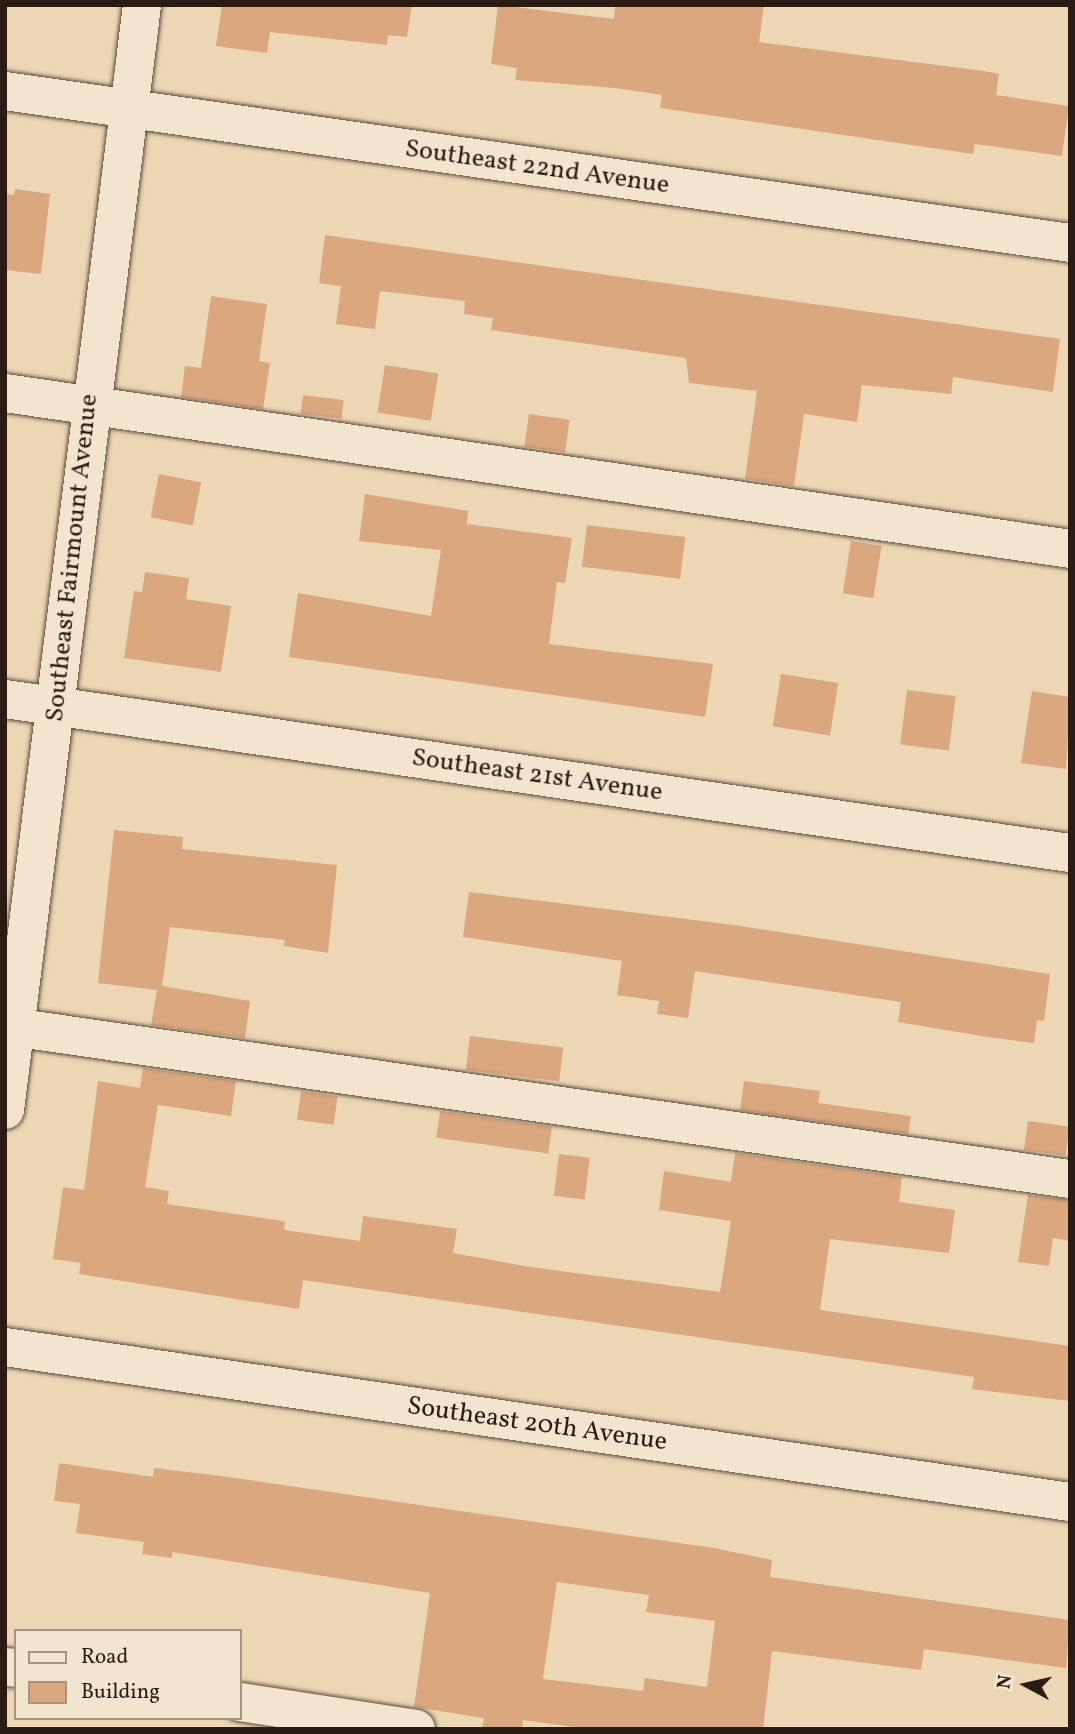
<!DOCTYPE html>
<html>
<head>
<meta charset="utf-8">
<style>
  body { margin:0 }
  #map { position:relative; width:1075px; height:1734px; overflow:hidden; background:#edd6b3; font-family:Vollkorn,serif }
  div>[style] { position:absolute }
  .building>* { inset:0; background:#daa77f; transform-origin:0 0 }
  .roads { filter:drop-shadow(0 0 2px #5b4a3c) drop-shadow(0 0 2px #5b4a3c) }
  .minor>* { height:38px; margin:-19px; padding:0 19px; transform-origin:19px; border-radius:19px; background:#f3e4ce }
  span { translate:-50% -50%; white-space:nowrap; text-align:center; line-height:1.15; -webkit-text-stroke:5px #f3e4ce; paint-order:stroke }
  .street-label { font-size:26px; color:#2a1c15 }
  .frame { position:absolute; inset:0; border:7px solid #2a1c15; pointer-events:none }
  .legend { position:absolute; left:14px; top:1629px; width:228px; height:91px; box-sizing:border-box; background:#f3e4ce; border:2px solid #a39484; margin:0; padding:9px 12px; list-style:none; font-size:21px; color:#2a1c15 }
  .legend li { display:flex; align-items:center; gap:14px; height:35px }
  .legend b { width:35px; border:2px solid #a39484 }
  .north { position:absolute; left:991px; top:1650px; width:70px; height:70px; -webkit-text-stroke:5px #f3e4ce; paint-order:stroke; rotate:278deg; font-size:19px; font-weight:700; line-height:28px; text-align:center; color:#2a1c15 }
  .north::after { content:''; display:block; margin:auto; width:24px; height:32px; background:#2a1c15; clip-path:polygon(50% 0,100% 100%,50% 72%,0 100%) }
</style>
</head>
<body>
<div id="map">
  <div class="building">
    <i style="clip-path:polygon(222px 5px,412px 5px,407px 37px,388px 35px,387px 45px,270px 32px,267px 53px,216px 46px)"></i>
    <i style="clip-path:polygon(498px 5px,614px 19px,615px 5px,764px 5px,759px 42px,984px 71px,999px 74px,996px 95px,1069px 106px,1062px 156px,975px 144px,973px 154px,660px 108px,662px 95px,615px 88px,515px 80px,517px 68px,491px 64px)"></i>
    <i style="clip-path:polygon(15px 189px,50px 194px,41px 274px,5px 270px,5px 194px,14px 195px)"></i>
    <i style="clip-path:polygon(325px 235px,1060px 339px,1053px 392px,953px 377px,951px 394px,862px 385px,857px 422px,804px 414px,794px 486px,745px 479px,757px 391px,689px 383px,686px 358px,491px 330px,493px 318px,464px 314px,465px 301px,380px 291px,375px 329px,336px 324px,341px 286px,319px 283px)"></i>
    <i style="clip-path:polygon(211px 296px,267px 304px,259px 361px,270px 363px,263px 409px,181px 397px,185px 366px,201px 368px)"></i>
    <i style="left:385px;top:365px;width:54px;height:48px;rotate:9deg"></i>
    <i style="left:303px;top:395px;width:41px;height:19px;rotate:7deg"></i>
    <i style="left:529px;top:414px;width:41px;height:33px;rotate:8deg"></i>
    <i style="left:159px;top:474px;width:43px;height:44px;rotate:11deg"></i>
    <i style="clip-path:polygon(365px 494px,468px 511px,467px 524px,572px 538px,565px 583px,557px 582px,549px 644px,713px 664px,705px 717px,289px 657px,298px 593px,431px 616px,441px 550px,359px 541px)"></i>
    <i style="left:587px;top:525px;width:99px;height:42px;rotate:7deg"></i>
    <i style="left:851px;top:541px;width:31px;height:53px;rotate:9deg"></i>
    <i style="clip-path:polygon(145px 572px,189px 578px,186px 599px,231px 606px,221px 672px,124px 658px,134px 591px,142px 592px)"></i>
    <i style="left:781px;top:674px;width:58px;height:53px;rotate:9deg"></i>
    <i style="left:907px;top:690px;width:49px;height:55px;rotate:7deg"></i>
    <i style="clip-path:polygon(1032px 691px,1070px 697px,1066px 769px,1021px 763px)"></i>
    <i style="clip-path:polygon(114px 830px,183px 837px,182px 849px,337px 865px,328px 953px,284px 946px,285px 940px,170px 927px,162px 986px,250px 1001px,245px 1038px,151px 1025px,157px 990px,98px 983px)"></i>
    <i style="clip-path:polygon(469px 892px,734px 925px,1050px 974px,1044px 1021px,1037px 1020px,1034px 1043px,988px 1037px,898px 1022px,901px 1002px,695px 971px,688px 1018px,657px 1014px,659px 1001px,617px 995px,622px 961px,463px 937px)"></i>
    <i style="left:470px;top:1036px;width:94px;height:34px;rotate:7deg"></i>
    <i style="clip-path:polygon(143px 1068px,236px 1081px,231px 1116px,158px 1105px,145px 1187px,169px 1191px,167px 1204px,277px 1220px,285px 1222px,284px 1230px,360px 1241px,363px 1216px,457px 1229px,453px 1253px,530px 1267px,720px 1292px,731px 1221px,659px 1210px,664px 1171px,731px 1182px,735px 1153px,902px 1177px,899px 1202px,955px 1210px,949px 1253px,830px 1239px,820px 1310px,1070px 1346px,1070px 1401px,972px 1389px,974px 1377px,303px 1280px,299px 1309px,79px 1274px,81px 1263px,53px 1259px,63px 1187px,84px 1190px,98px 1081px,140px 1088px)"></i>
    <i style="clip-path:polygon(744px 1081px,820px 1091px,818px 1103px,911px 1116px,908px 1134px,740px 1110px)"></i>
    <i style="left:301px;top:1091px;width:37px;height:29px;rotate:8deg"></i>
    <i style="left:440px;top:1111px;width:113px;height:27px;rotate:8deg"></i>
    <i style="left:1028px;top:1121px;width:42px;height:29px;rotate:8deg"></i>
    <i style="left:559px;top:1154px;width:31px;height:42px;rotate:7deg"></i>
    <i style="clip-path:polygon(1028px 1195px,1070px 1200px,1070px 1241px,1053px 1238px,1049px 1266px,1018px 1262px)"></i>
    <i style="clip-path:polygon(evenodd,59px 1463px,153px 1477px,154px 1468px,221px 1476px,714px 1548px,772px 1560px,770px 1577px,1070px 1620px,1066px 1668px,924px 1649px,921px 1670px,772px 1651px,763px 1729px,588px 1729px,523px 1720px,522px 1729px,482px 1729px,484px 1718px,414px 1707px,430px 1593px,172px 1552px,172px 1558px,142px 1554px,144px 1542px,76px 1533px,80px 1504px,54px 1501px,59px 1463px,557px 1582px,649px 1595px,646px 1612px,715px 1621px,707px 1687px,645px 1678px,643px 1691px,543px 1679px,557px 1582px)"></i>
  </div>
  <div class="roads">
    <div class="minor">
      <i style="left:5px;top:91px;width:1076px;rotate:8.12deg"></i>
      <i style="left:5px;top:393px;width:1076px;rotate:8.33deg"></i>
      <i style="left:5px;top:699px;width:1076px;rotate:8.23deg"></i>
      <i style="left:5px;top:1026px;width:1076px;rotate:8.18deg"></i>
      <i style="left:5px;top:1110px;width:1113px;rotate:-82.93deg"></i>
      <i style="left:5px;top:1347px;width:1076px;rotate:8.28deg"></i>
      <i style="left:5px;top:1667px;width:11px;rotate:5deg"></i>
      <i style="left:240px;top:1702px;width:178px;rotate:8.7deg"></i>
    </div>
  </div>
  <div class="street-label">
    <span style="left:537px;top:168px;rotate:8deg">Southeast 22nd Avenue</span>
    <span style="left:73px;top:558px;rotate:-84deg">Southeast Fairmount Avenue</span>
    <span style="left:537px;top:776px;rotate:8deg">Southeast 21st Avenue</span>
    <span style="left:537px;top:1425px;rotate:8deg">Southeast 20th Avenue</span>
  </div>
  <div class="frame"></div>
  <ul class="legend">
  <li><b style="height:9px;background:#f3e4ce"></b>Road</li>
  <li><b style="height:19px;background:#daa77f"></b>Building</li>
  </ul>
  <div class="north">N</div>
</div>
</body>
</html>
